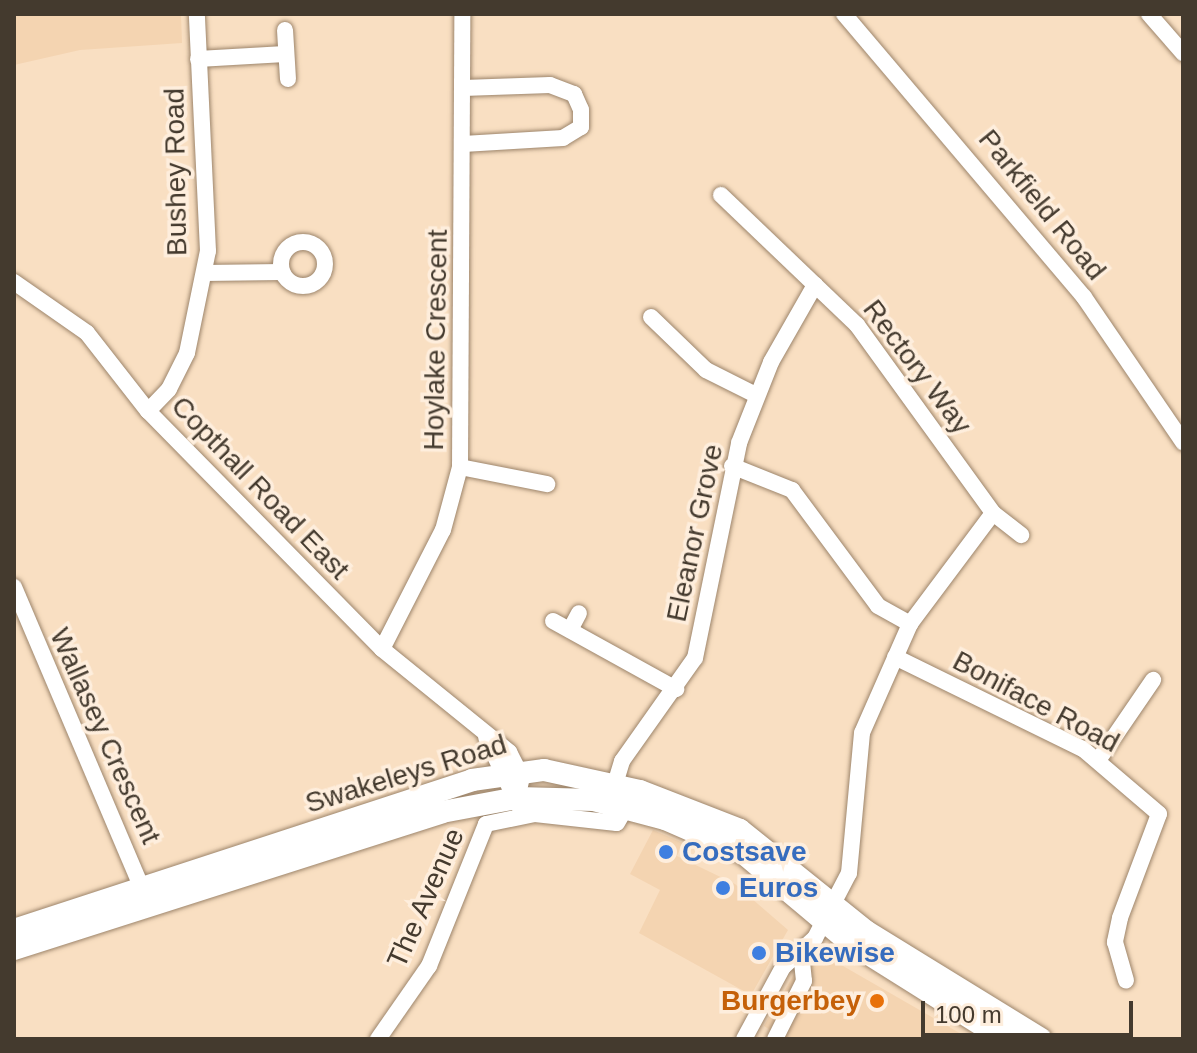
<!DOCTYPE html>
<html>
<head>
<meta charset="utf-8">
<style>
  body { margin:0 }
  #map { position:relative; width:1197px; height:1053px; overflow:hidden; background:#f9dfc2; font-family:Arial,sans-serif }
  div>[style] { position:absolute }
  .built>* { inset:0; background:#f4d4b1 }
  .roads { filter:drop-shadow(0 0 2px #9d856b) drop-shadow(0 0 2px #9d856b) }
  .street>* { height:16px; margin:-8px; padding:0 8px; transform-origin:8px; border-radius:8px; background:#fff }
  .street>.ring { margin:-8px; padding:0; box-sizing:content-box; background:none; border:16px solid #fff; border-radius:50% }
  .secondary>* { height:22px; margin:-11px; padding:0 11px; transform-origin:11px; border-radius:11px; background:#fff }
  .dots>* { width:22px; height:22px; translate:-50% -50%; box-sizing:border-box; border:4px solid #feeedd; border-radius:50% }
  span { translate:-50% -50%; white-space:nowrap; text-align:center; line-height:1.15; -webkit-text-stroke:7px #feeedd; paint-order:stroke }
  .street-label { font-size:28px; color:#443a2e }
  .shop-label { font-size:28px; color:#366cbe; font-weight:700 }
  .left { translate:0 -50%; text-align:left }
  .food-label { font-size:28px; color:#c56008; font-weight:700 }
  .right { translate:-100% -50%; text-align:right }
  .frame { position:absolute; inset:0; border:16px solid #443a2e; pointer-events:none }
  .scale { position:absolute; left:921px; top:1001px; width:212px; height:36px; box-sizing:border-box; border:4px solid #443a2e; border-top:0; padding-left:10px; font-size:24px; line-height:28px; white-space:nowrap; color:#443a2e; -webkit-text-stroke:6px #feeedd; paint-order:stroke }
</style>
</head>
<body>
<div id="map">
  <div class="built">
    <i style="clip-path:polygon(14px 14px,181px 14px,182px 43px,80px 50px,14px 65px)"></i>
    <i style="clip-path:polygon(653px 830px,683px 843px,677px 856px,735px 884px,788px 930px,751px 995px,639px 933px,660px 890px,630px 874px)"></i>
    <i style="clip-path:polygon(810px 947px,970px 1039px,784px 1039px,764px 1026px)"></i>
  </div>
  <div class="roads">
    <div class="street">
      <i style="left:844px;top:14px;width:371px;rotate:49.7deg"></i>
      <i style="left:1084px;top:297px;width:176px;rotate:55.7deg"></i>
      <i style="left:1149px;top:14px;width:52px;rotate:48.9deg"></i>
      <i style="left:285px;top:30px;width:49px;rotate:86.5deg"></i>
      <i style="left:198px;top:59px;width:87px;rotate:-3.3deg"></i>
      <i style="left:463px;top:88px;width:87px;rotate:-2deg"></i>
      <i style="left:550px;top:85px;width:26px;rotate:21deg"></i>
      <i style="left:574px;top:94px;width:17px;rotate:66deg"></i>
      <i style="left:581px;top:110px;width:17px;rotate:90deg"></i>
      <i style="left:581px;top:127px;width:21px;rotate:149deg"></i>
      <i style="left:563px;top:138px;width:100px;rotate:176.6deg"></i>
      <i style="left:721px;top:195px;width:188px;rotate:43.7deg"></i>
      <i style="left:857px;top:325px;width:232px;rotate:54.1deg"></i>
      <i style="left:993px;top:513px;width:139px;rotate:126.8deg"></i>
      <i style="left:910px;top:624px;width:119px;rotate:113.8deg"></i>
      <i style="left:862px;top:733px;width:141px;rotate:95.3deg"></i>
      <i style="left:849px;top:873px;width:73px;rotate:117.6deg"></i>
      <i style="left:815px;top:938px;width:43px;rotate:137.8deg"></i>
      <i style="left:783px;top:967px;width:82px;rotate:118.4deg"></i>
      <i class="ring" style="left:281px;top:242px;width:28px;height:28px"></i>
      <i style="left:204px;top:273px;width:78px;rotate:-0.7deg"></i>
      <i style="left:14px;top:282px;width:89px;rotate:34.9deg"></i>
      <i style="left:87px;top:333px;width:99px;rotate:52deg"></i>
      <i style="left:148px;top:411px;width:334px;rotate:45.5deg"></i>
      <i style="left:382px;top:649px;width:164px;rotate:39deg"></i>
      <i style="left:509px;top:752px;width:28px;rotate:63deg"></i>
      <i style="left:522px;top:777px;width:22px;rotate:103deg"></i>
      <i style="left:651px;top:317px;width:76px;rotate:43.9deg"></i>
      <i style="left:706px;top:370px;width:56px;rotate:26.6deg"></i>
      <i style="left:148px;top:411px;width:30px;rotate:-46deg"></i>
      <i style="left:169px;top:389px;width:40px;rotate:-63.4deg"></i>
      <i style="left:187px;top:353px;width:104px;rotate:-78.4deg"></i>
      <i style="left:208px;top:251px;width:237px;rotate:-92.7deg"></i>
      <i style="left:732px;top:466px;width:65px;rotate:21.8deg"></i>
      <i style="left:792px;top:490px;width:144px;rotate:53.4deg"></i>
      <i style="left:878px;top:606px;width:37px;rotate:29deg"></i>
      <i style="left:460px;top:467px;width:89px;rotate:11.1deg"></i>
      <i style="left:993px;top:513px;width:36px;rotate:38deg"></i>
      <i style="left:14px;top:587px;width:338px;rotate:67deg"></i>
      <i style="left:553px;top:621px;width:141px;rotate:28.9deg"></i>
      <i style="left:570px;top:630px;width:19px;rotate:-62deg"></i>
      <i style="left:382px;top:649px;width:134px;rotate:-62.9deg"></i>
      <i style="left:443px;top:530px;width:65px;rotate:-74.9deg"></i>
      <i style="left:460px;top:467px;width:453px;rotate:-89.7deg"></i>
      <i style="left:895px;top:657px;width:209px;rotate:26.1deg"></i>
      <i style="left:1083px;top:749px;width:100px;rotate:40.5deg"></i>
      <i style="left:1159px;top:814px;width:111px;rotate:110.6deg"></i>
      <i style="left:1120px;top:918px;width:25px;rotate:102deg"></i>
      <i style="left:1115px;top:942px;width:40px;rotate:74deg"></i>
      <i style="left:486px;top:737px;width:75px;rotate:64.8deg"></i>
      <i style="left:1099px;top:759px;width:96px;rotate:-55.6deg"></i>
      <i style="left:615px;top:784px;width:24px;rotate:-73deg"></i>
      <i style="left:622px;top:761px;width:126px;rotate:-54.7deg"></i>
      <i style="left:695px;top:658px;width:219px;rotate:-78.4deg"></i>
      <i style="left:739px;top:443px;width:87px;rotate:-68.4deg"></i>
      <i style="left:771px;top:362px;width:89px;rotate:-60.3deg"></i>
      <i style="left:378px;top:1039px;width:89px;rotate:-55.1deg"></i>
      <i style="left:429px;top:966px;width:153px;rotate:-68.1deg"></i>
      <i style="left:486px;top:824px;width:50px;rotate:-11.5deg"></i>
      <i style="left:535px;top:814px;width:82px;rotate:6.3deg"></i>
      <i style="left:617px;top:823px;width:20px;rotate:-60deg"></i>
      <i style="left:775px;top:1039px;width:65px;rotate:-63.4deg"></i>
      <i style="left:804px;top:981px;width:27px;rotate:-96deg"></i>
    </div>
    <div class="secondary">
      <i style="left:14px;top:930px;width:482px;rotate:-18.1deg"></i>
      <i style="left:472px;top:780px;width:73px;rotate:-7.9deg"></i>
      <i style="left:544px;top:770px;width:98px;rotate:12.3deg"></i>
      <i style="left:640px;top:791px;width:107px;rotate:21.3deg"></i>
      <i style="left:740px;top:830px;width:163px;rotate:38.8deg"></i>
      <i style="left:867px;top:932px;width:204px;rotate:31.6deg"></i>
      <i style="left:14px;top:949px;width:449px;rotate:-17.7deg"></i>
      <i style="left:442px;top:812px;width:76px;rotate:-10.6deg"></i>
      <i style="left:517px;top:798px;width:77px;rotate:1.5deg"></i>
      <i style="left:594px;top:800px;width:73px;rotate:15deg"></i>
      <i style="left:665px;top:819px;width:85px;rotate:23.6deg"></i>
      <i style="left:743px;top:853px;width:137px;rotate:40deg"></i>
      <i style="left:848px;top:941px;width:184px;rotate:32.1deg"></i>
    </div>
  </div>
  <div class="dots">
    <i style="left:666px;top:852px;background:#3f7fe0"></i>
    <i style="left:723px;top:888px;background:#3f7fe0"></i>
    <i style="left:759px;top:953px;background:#3f7fe0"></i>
    <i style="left:877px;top:1001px;background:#e8710a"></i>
  </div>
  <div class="street-label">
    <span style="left:176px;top:172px;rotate:-91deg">Bushey Road</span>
    <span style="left:1042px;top:205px;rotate:51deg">Parkfield Road</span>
    <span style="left:436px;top:340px;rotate:-89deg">Hoylake Crescent</span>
    <span style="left:917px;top:367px;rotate:53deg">Rectory Way</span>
    <span style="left:260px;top:488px;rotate:46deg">Copthall Road East</span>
    <span style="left:695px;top:533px;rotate:-78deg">Eleanor Grove</span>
    <span style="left:1036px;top:702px;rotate:28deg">Boniface Road</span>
    <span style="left:105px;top:736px;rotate:66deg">Wallasey Crescent</span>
    <span style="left:406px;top:774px;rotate:-17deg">Swakeleys Road</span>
    <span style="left:426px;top:898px;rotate:-66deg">The Avenue</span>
  </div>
  <div class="shop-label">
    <span class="left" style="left:682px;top:852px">Costsave</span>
    <span class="left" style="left:739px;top:888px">Euros</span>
    <span class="left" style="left:775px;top:953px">Bikewise</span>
  </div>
  <div class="food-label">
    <span class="right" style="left:861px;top:1001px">Burgerbey</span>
  </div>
  <div class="frame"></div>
  <div class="scale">100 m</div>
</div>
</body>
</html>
